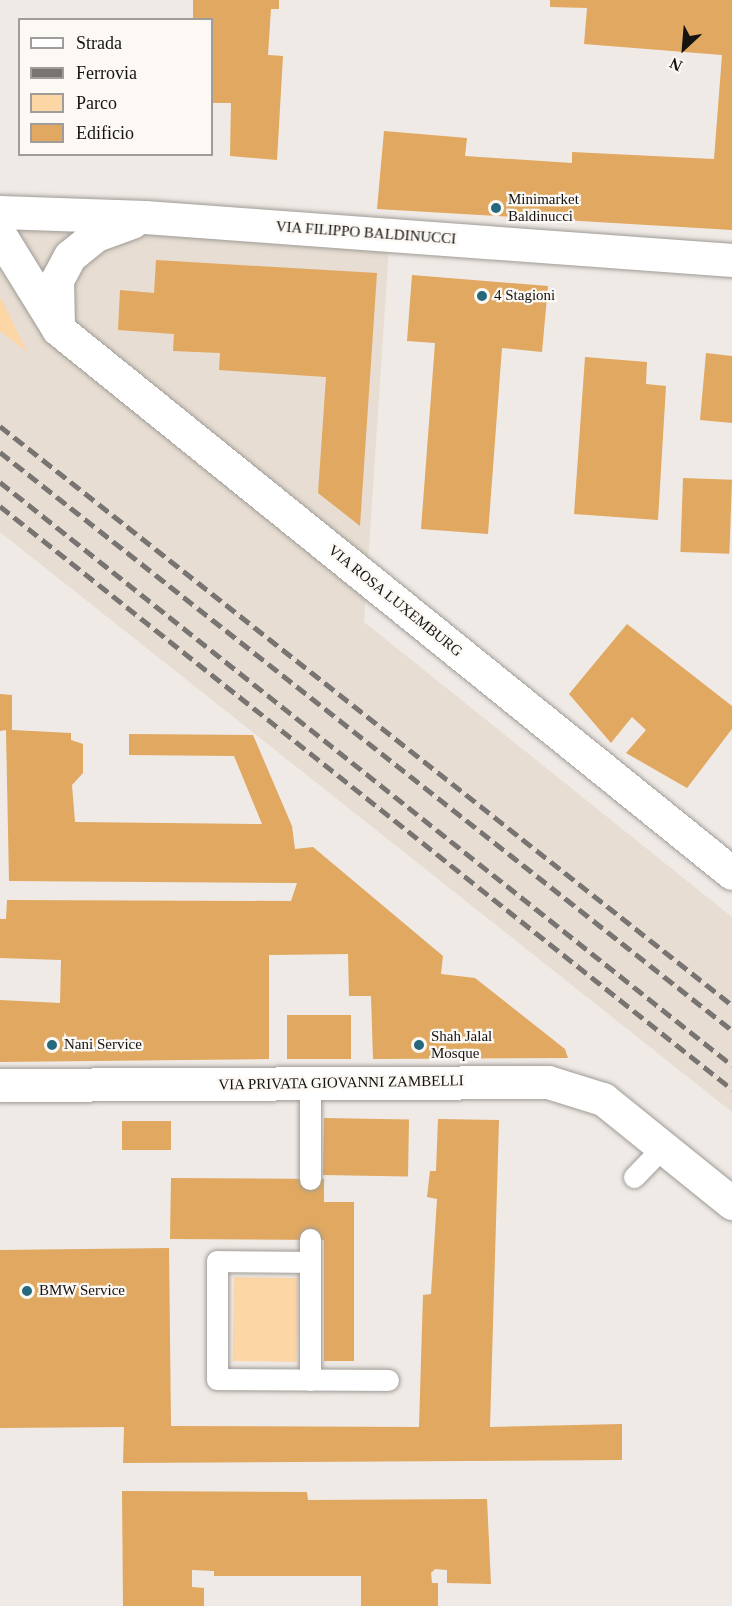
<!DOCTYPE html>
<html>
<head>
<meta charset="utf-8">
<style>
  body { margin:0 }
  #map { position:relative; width:732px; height:1606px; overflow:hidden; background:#efeae5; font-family:"Times New Roman",serif }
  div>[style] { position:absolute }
  .built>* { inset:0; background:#e7ddd2 }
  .green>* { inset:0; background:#fdd6a6; transform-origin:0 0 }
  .building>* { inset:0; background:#e0a860; transform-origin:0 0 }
  .roads { filter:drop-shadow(0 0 2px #9f9b96) drop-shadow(0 0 2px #9f9b96) }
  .service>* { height:21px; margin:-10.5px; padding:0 10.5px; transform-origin:10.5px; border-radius:10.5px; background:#fff }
  .minor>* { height:33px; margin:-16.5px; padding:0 16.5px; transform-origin:16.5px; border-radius:16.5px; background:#fff }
  .rail>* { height:4.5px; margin-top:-2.25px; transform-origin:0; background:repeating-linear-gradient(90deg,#777471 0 12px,transparent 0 18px) }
  .dots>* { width:16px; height:16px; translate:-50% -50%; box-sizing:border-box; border:3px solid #fcf8f3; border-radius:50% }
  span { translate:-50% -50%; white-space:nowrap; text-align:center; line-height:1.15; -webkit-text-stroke:4.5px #fcf8f3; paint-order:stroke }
  .poi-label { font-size:15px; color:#151312 }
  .left { translate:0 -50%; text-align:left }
  .street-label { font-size:15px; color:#151312 }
  .legend { position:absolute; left:18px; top:18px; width:195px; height:138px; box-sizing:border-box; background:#fcf8f3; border:2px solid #a09c99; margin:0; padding:8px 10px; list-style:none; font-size:18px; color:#151312 }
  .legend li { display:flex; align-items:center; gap:12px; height:30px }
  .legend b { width:30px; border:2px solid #a09c99 }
  .north { position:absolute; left:654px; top:18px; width:60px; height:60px; -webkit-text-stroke:4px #fcf8f3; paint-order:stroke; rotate:206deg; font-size:16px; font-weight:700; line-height:24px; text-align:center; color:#151312 }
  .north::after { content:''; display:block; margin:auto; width:21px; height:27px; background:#151312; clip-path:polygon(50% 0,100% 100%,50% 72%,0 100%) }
</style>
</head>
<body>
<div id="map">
  <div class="built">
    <i style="clip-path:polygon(0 221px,389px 247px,364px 622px,732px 917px,732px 1112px,0 532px)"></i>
  </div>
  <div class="green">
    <i style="clip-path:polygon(0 298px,2px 300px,27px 352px,0 331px)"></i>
    <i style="left:234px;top:1277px;width:64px;height:84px;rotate:1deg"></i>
  </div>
  <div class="building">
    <i style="clip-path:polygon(193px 0,279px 0,279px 9px,271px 9px,268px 55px,283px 56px,277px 160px,230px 156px,231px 103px,212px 103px,212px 20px,193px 20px)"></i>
    <i style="clip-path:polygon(550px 0,732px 0,732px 230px,377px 209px,384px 131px,467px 138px,465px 156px,572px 163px,572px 152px,714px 159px,722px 55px,584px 44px,587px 8px,550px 7px)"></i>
    <i style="clip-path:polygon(156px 260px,377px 273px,360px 526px,318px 493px,326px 377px,219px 370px,220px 353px,173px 351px,174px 334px,118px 330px,120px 290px,154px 293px)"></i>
    <i style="clip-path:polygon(412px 275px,548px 286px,542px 352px,502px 348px,488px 534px,421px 529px,435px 343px,407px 341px)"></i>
    <i style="clip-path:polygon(706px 353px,732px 356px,732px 423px,700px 420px)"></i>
    <i style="clip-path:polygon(585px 357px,647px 362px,646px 384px,666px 386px,658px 520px,574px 514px)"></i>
    <i style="left:683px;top:478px;width:49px;height:74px;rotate:2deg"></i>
    <i style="clip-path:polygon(627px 624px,732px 706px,732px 729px,687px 788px,626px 753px,646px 730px,632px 717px,611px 743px,569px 694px)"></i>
    <i style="clip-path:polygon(0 694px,12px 695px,12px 730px,71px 733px,71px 740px,83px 744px,83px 773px,72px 785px,75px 822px,262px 824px,234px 756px,129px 755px,129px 734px,253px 735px,292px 826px,295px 849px,313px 847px,443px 956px,441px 974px,475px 978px,565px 1049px,568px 1058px,373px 1059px,371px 996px,349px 996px,348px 954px,269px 955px,269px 1059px,0 1062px,0 1000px,60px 1003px,61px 960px,0 958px,0 919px,6px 919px,7px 900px,291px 901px,297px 883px,9px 881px,6px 730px,0 731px)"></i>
    <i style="left:287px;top:1015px;width:64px;height:44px"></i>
    <i style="left:324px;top:1118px;width:85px;height:57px;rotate:1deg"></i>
    <i style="clip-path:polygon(438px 1119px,499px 1120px,490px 1427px,622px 1424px,622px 1460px,123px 1463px,124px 1427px,0 1428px,0 1250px,169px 1248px,171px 1426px,419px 1427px,423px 1295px,431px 1294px,437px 1199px,427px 1197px,430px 1171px,436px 1171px)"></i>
    <i style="left:122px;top:1121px;width:49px;height:29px"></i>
    <i style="clip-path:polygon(171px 1178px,324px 1179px,324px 1202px,354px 1202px,354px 1361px,324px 1361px,324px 1240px,170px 1239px)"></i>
    <i style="clip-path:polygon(122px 1491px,307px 1492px,308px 1500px,487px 1499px,491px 1584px,447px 1583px,447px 1570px,435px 1569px,431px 1573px,432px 1583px,438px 1583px,438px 1606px,361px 1606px,361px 1576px,214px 1576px,214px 1571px,192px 1570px,192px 1587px,204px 1588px,204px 1606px,123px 1606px)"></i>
  </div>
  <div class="roads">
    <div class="service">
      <i style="left:634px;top:1177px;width:40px;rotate:-46deg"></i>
      <i style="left:310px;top:1179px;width:93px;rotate:-90deg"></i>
      <i style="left:310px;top:1239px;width:141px;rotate:90deg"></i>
      <i style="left:310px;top:1262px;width:93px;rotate:-179.4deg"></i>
      <i style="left:217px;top:1261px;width:118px;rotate:90deg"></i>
      <i style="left:217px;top:1379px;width:171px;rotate:0.3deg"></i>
    </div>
    <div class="minor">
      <i style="left:0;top:212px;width:145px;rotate:2deg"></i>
      <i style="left:145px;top:217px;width:589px;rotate:4.19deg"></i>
      <i style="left:0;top:235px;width:110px;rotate:58.3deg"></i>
      <i style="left:58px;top:329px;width:866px;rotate:38.91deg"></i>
      <i style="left:58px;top:327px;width:47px;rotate:-91.2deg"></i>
      <i style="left:57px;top:280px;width:27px;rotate:-62deg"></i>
      <i style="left:70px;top:256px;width:33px;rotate:-39deg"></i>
      <i style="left:96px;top:235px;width:38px;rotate:-20deg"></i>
      <i style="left:0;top:1085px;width:548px;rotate:-0.31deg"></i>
      <i style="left:548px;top:1082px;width:58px;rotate:17.2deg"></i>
      <i style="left:603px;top:1099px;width:166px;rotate:38.9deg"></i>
    </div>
  </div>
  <div class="rail">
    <i style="left:0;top:426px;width:933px;rotate:38.34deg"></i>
    <i style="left:0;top:452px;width:933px;rotate:38.3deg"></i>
    <i style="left:0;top:482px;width:936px;rotate:38.54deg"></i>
    <i style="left:0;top:506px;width:936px;rotate:38.54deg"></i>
  </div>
  <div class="dots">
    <i style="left:496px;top:208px;background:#27687c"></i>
    <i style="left:482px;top:296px;background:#27687c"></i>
    <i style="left:52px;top:1045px;background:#27687c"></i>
    <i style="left:419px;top:1045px;background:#27687c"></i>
    <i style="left:27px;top:1291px;background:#27687c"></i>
  </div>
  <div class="poi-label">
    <span class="left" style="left:508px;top:208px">Minimarket<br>Baldinucci</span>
    <span class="left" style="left:494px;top:296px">4 Stagioni</span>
    <span class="left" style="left:431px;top:1045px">Shah Jalal<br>Mosque</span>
    <span class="left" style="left:64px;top:1045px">Nani Service</span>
    <span class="left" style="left:39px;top:1291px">BMW Service</span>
  </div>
  <div class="street-label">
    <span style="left:366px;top:233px;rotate:4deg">VIA FILIPPO BALDINUCCI</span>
    <span style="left:395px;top:601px;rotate:39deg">VIA ROSA LUXEMBURG</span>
    <span style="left:341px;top:1083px;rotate:-1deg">VIA PRIVATA GIOVANNI ZAMBELLI</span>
  </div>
  <ul class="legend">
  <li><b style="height:8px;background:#fff"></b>Strada</li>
  <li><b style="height:8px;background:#777471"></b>Ferrovia</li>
  <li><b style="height:16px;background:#fdd6a6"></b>Parco</li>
  <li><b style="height:16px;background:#e0a860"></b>Edificio</li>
  </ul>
  <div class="north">N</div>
</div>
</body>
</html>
